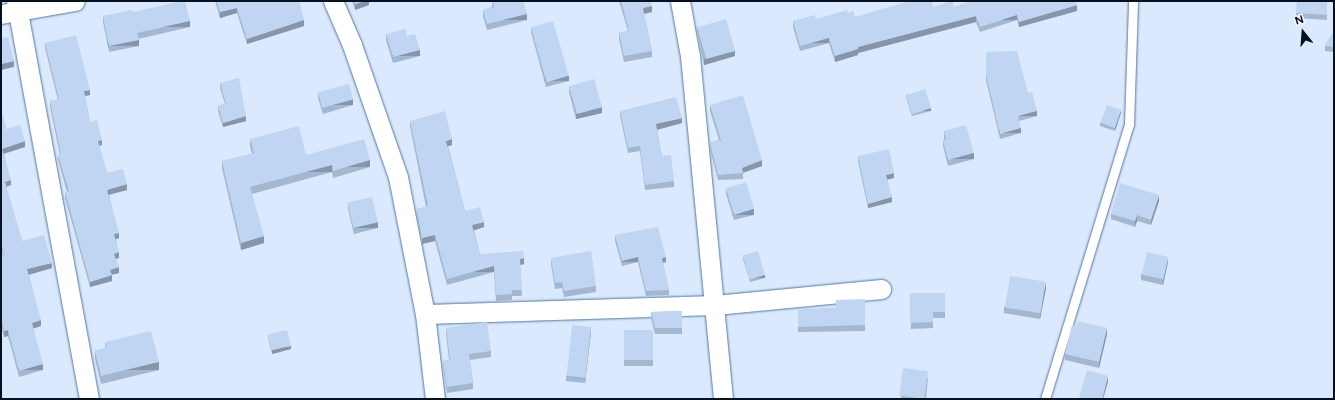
<!DOCTYPE html>
<html>
<head>
<meta charset="utf-8">
<style>
  body { margin:0 }
  #map { position:relative; width:1335px; height:400px; overflow:hidden; background:#dae9fd; font-family:Figtree,sans-serif }
  div>[style] { position:absolute }
  .roads { filter:drop-shadow(0 0 1px #5476a2) drop-shadow(0 0 1px #5476a2) }
  .lane>* { height:9px; margin:-4.5px; padding:0 4.5px; transform-origin:4.5px; border-radius:4.5px; background:#fff }
  .street>* { height:19px; margin:-9.5px; padding:0 9.5px; transform-origin:9.5px; border-radius:9.5px; background:#fff }
  .wall>* { inset:0; background:#a4b7d0; transform-origin:0 0 }
  .shaded-wall>* { inset:0; background:#8695a9; transform-origin:0 0 }
  .building>* { inset:0; background:#bfd5f2; transform-origin:0 0 }
  span { translate:-50% -50%; white-space:nowrap; text-align:center; line-height:1.15; -webkit-text-stroke:3.5px #f5f5f5; paint-order:stroke }
  .frame { position:absolute; inset:0; border:2px solid #051121; pointer-events:none }
  .north { position:absolute; left:1283px; top:12px; width:40px; height:40px; -webkit-text-stroke:3px #f5f5f5; paint-order:stroke; rotate:343deg; font-size:11px; font-weight:700; line-height:16px; text-align:center; color:#051121 }
  .north::after { content:''; display:block; margin:auto; width:14px; height:18px; background:#051121; clip-path:polygon(50% 0,100% 100%,50% 72%,0 100%) }
</style>
</head>
<body>
<div id="map">
  <div class="roads">
    <div class="lane">
      <i style="left:1045px;top:399px;width:288px;rotate:-73deg"></i>
      <i style="left:1129px;top:124px;width:123px;rotate:-88.1deg"></i>
    </div>
    <div class="street">
      <i style="left:16px;top:1px;width:405px;rotate:79.6deg"></i>
      <i style="left:333px;top:1px;width:48px;rotate:66.6deg"></i>
      <i style="left:352px;top:45px;width:140px;rotate:70.8deg"></i>
      <i style="left:398px;top:177px;width:140px;rotate:78.9deg"></i>
      <i style="left:425px;top:314px;width:86px;rotate:83.3deg"></i>
      <i style="left:680px;top:1px;width:56px;rotate:79.7deg"></i>
      <i style="left:690px;top:56px;width:345px;rotate:84.5deg"></i>
      <i style="left:1px;top:14px;width:75px;rotate:-10deg"></i>
      <i style="left:425px;top:314px;width:290px;rotate:-1.8deg"></i>
      <i style="left:715px;top:305px;width:167px;rotate:-5.5deg"></i>
    </div>
  </div>
  <div class="wall">
    <i style="clip-path:polygon(215px 1px,299px 1px,304px 26px,247px 44px,237px 13px,220px 18px)"></i>
    <i style="clip-path:polygon(352px 1px,369px 1px,369px 5px,355px 10px)"></i>
    <i style="clip-path:polygon(492px 1px,523px 1px,527px 20px,487px 30px,483px 16px,483px 10px,492px 7px)"></i>
    <i style="clip-path:polygon(619px 1px,650px 1px,652px 12px,644px 14px,652px 51px,652px 57px,624px 62px,619px 39px,619px 33px,628px 31px)"></i>
    <i style="clip-path:polygon(1327px 1px,1327px 20px,1296px 18px,1296px 13px)"></i>
    <i style="clip-path:polygon(933px 7px,954px 7px,1077px 11px,1019px 27px,1017px 20px,980px 32px,976px 22px,858px 53px,858px 55px,835px 62px,829px 43px,800px 51px,793px 27px,793px 21px,816px 19px,848px 13px,855px 17px)"></i>
    <i style="clip-path:polygon(133px 12px,190px 27px,138px 39px,139px 46px,109px 52px,103px 22px,103px 16px)"></i>
    <i style="clip-path:polygon(697px 27px,735px 56px,704px 65px,697px 33px)"></i>
    <i style="clip-path:polygon(531px 28px,569px 81px,546px 87px,531px 32px)"></i>
    <i style="clip-path:polygon(1334px 31px,1334px 52px,1325px 51px,1325px 46px)"></i>
    <i style="clip-path:polygon(386px 34px,407px 36px,420px 56px,393px 63px,386px 40px)"></i>
    <i style="clip-path:polygon(45px 43px,90px 95px,85px 96px,90px 122px,102px 145px,99px 146px,107px 173px,127px 190px,109px 195px,119px 238px,116px 239px,119px 258px,116px 259px,119px 273px,111px 275px,112px 281px,90px 287px,65px 198px,65px 192px,67px 192px,58px 160px,58px 155px,60px 155px,50px 107px,50px 101px,58px 100px,45px 48px)"></i>
    <i style="clip-path:polygon(986px 52px,1028px 93px,1037px 116px,1019px 121px,1021px 133px,1000px 139px,986px 80px)"></i>
    <i style="clip-path:polygon(220px 83px,246px 121px,223px 127px,218px 111px,218px 106px,225px 104px,220px 88px)"></i>
    <i style="clip-path:polygon(569px 86px,602px 113px,576px 119px,569px 92px)"></i>
    <i style="clip-path:polygon(318px 93px,353px 105px,323px 114px,318px 98px)"></i>
    <i style="clip-path:polygon(906px 94px,931px 111px,912px 116px,906px 97px)"></i>
    <i style="clip-path:polygon(710px 105px,762px 166px,743px 173px,743px 179px,718px 180px,710px 149px,710px 143px,719px 140px,710px 111px)"></i>
    <i style="clip-path:polygon(1px 109px,6px 129px,25px 147px,4px 154px,11px 185px,6px 187px,22px 241px,52px 268px,29px 275px,41px 326px,33px 328px,43px 370px,19px 377px,8px 336px,4px 337px,1px 325px,1px 256px,3px 255px,1px 248px)"></i>
    <i style="clip-path:polygon(620px 111px,682px 123px,657px 130px,662px 156px,674px 181px,674px 187px,645px 190px,640px 151px,628px 153px,620px 116px)"></i>
    <i style="clip-path:polygon(1121px 113px,1115px 131px,1100px 126px,1100px 123px)"></i>
    <i style="clip-path:polygon(410px 121px,452px 145px,448px 146px,465px 211px,484px 227px,474px 230px,480px 254px,524px 264px,520px 265px,522px 296px,512px 296px,512px 300px,496px 301px,494px 272px,447px 285px,435px 241px,422px 244px,417px 215px,417px 209px,426px 207px,410px 126px)"></i>
    <i style="clip-path:polygon(944px 131px,974px 159px,948px 166px,943px 146px,943px 140px,944px 140px)"></i>
    <i style="clip-path:polygon(250px 139px,306px 155px,370px 167px,333px 178px,332px 172px,252px 194px,264px 243px,241px 250px,222px 168px,222px 161px,252px 154px,250px 146px)"></i>
    <i style="clip-path:polygon(858px 156px,894px 178px,887px 179px,892px 202px,868px 208px,858px 161px)"></i>
    <i style="clip-path:polygon(726px 188px,754px 215px,734px 220px,726px 194px)"></i>
    <i style="clip-path:polygon(1159px 201px,1151px 225px,1137px 221px,1135px 227px,1111px 219px,1111px 214px)"></i>
    <i style="clip-path:polygon(348px 203px,378px 228px,354px 234px,348px 209px)"></i>
    <i style="clip-path:polygon(615px 235px,666px 262px,663px 263px,669px 290px,669px 295px,646px 296px,638px 262px,622px 266px,615px 241px)"></i>
    <i style="clip-path:polygon(743px 255px,765px 278px,750px 282px,743px 259px)"></i>
    <i style="clip-path:polygon(551px 258px,596px 286px,596px 292px,564px 297px,562px 288px,555px 289px,551px 264px)"></i>
    <i style="clip-path:polygon(1168px 262px,1163px 285px,1141px 280px,1141px 274px)"></i>
    <i style="clip-path:polygon(1046px 288px,1040px 319px,1004px 313px,1004px 307px)"></i>
    <i style="clip-path:polygon(910px 293px,945px 293px,945px 318px,933px 318px,933px 328px,911px 329px)"></i>
    <i style="clip-path:polygon(865px 299px,865px 331px,798px 332px,798px 310px,836px 308px)"></i>
    <i style="clip-path:polygon(682px 311px,682px 334px,655px 334px,651px 318px,651px 312px)"></i>
    <i style="clip-path:polygon(1076px 326px,1107px 334px,1099px 368px,1065px 360px,1065px 354px)"></i>
    <i style="clip-path:polygon(446px 328px,491px 351px,491px 357px,470px 360px,473px 383px,473px 389px,447px 393px,443px 367px,443px 361px,449px 360px,446px 334px)"></i>
    <i style="left:624px;top:330px;width:29px;height:36px"></i>
    <i style="clip-path:polygon(591px 331px,585px 383px,566px 381px,566px 376px)"></i>
    <i style="clip-path:polygon(268px 335px,291px 349px,272px 354px,268px 338px)"></i>
    <i style="clip-path:polygon(105px 342px,159px 370px,101px 384px,95px 359px,95px 351px,105px 348px)"></i>
    <i style="clip-path:polygon(928px 377px,926px 399px,901px 399px,901px 396px)"></i>
  </div>
  <div class="shaded-wall">
    <i style="clip-path:polygon(365px 1px,369px 1px,369px 5px,355px 10px,355px 4px)"></i>
    <i style="clip-path:polygon(1077px 5px,1077px 11px,1019px 27px,1019px 22px)"></i>
    <i style="clip-path:polygon(652px 6px,652px 12px,643px 14px,643px 8px)"></i>
    <i style="clip-path:polygon(237px 8px,237px 13px,220px 18px,220px 12px)"></i>
    <i style="left:527px;top:14px;width:6px;height:41px;rotate:90deg"></i>
    <i style="left:1017px;top:15px;width:5px;height:39px;rotate:90deg"></i>
    <i style="clip-path:polygon(976px 16px,976px 22px,858px 53px,858px 55px,835px 62px,835px 56px,858px 47px)"></i>
    <i style="clip-path:polygon(304px 20px,304px 26px,247px 44px,247px 39px)"></i>
    <i style="left:190px;top:21px;width:6px;height:54px;rotate:90deg"></i>
    <i style="left:829px;top:38px;width:5px;height:30px;rotate:90deg"></i>
    <i style="left:139px;top:40px;width:6px;height:31px;rotate:90deg"></i>
    <i style="left:420px;top:50px;width:6px;height:28px;rotate:90deg"></i>
    <i style="clip-path:polygon(735px 51px,735px 56px,704px 65px,704px 59px)"></i>
    <i style="clip-path:polygon(14px 61px,14px 67px,1px 70px,1px 64px)"></i>
    <i style="left:569px;top:76px;width:5px;height:24px;rotate:90deg"></i>
    <i style="clip-path:polygon(90px 90px,90px 95px,84px 96px,84px 91px)"></i>
    <i style="left:353px;top:99px;width:6px;height:31px;rotate:90deg"></i>
    <i style="clip-path:polygon(602px 107px,602px 113px,576px 119px,576px 114px)"></i>
    <i style="left:931px;top:108px;width:3px;height:20px;rotate:90deg"></i>
    <i style="clip-path:polygon(1121px 110px,1121px 113px,1115px 131px,1115px 128px)"></i>
    <i style="left:1037px;top:111px;width:5px;height:20px;rotate:90deg"></i>
    <i style="clip-path:polygon(246px 116px,246px 121px,223px 127px,223px 123px)"></i>
    <i style="clip-path:polygon(682px 118px,682px 123px,656px 130px,656px 124px)"></i>
    <i style="left:1021px;top:128px;width:5px;height:22px;rotate:90deg"></i>
    <i style="clip-path:polygon(452px 139px,452px 145px,446px 147px,446px 141px)"></i>
    <i style="clip-path:polygon(102px 140px,102px 145px,98px 146px,98px 141px)"></i>
    <i style="clip-path:polygon(25px 141px,25px 147px,2px 154px,2px 149px)"></i>
    <i style="left:974px;top:153px;width:6px;height:27px;rotate:90deg"></i>
    <i style="left:370px;top:160px;width:7px;height:39px;rotate:90deg"></i>
    <i style="clip-path:polygon(762px 160px,762px 166px,742px 173px,742px 168px)"></i>
    <i style="left:332px;top:165px;width:7px;height:85px;rotate:90deg"></i>
    <i style="clip-path:polygon(894px 173px,894px 178px,886px 180px,886px 175px)"></i>
    <i style="clip-path:polygon(11px 180px,11px 185px,5px 187px,5px 182px)"></i>
    <i style="clip-path:polygon(127px 184px,127px 190px,107px 195px,107px 190px)"></i>
    <i style="clip-path:polygon(1159px 195px,1159px 201px,1151px 225px,1151px 220px)"></i>
    <i style="clip-path:polygon(892px 197px,892px 202px,868px 208px,868px 204px)"></i>
    <i style="left:754px;top:209px;width:6px;height:21px;rotate:90deg"></i>
    <i style="clip-path:polygon(1137px 215px,1137px 221px,1135px 227px,1135px 221px)"></i>
    <i style="left:378px;top:222px;width:6px;height:25px;rotate:90deg"></i>
    <i style="clip-path:polygon(484px 222px,484px 227px,472px 231px,472px 225px)"></i>
    <i style="clip-path:polygon(119px 233px,119px 238px,114px 240px,114px 234px)"></i>
    <i style="clip-path:polygon(435px 235px,435px 241px,422px 244px,422px 238px)"></i>
    <i style="clip-path:polygon(264px 236px,264px 243px,241px 250px,241px 243px)"></i>
    <i style="clip-path:polygon(119px 252px,119px 258px,114px 259px,114px 254px)"></i>
    <i style="left:638px;top:257px;width:5px;height:16px;rotate:90deg"></i>
    <i style="clip-path:polygon(666px 257px,666px 262px,662px 263px,662px 258px)"></i>
    <i style="clip-path:polygon(1168px 257px,1168px 262px,1163px 285px,1163px 279px)"></i>
    <i style="clip-path:polygon(524px 258px,524px 264px,520px 265px,520px 259px)"></i>
    <i style="clip-path:polygon(52px 263px,52px 268px,27px 275px,27px 269px)"></i>
    <i style="left:494px;top:266px;width:6px;height:49px;rotate:90deg"></i>
    <i style="clip-path:polygon(119px 267px,119px 273px,110px 275px,110px 270px)"></i>
    <i style="clip-path:polygon(112px 275px,112px 281px,90px 287px,90px 282px)"></i>
    <i style="left:765px;top:275px;width:3px;height:16px;rotate:90deg"></i>
    <i style="clip-path:polygon(1046px 282px,1046px 288px,1040px 319px,1040px 313px)"></i>
    <i style="clip-path:polygon(41px 320px,41px 326px,32px 329px,32px 323px)"></i>
    <i style="clip-path:polygon(591px 327px,591px 331px,585px 383px,585px 378px)"></i>
    <i style="clip-path:polygon(1107px 328px,1107px 334px,1099px 368px,1099px 362px)"></i>
    <i style="clip-path:polygon(8px 330px,8px 336px,4px 337px,4px 331px)"></i>
    <i style="clip-path:polygon(291px 346px,291px 349px,272px 354px,272px 350px)"></i>
    <i style="left:159px;top:362px;width:8px;height:60px;rotate:90deg"></i>
    <i style="left:43px;top:364px;width:6px;height:25px;rotate:90deg"></i>
    <i style="clip-path:polygon(1108px 376px,1108px 382px,1103px 399px,1102px 399px)"></i>
  </div>
  <div class="building">
    <i style="clip-path:polygon(182px 1px,185px 1px,190px 21px,137px 33px,139px 40px,109px 46px,103px 16px,132px 10px,133px 12px)"></i>
    <i style="clip-path:polygon(216px 1px,299px 1px,304px 20px,247px 39px,237px 8px,220px 12px)"></i>
    <i style="clip-path:polygon(354px 1px,365px 1px,355px 4px)"></i>
    <i style="clip-path:polygon(492px 1px,523px 1px,527px 14px,487px 24px,483px 10px,494px 7px)"></i>
    <i style="clip-path:polygon(621px 1px,650px 1px,652px 6px,643px 8px,652px 51px,624px 56px,619px 33px,629px 31px)"></i>
    <i style="clip-path:polygon(910px 1px,932px 1px,933px 7px,951px 1px,953px 1px,954px 7px,971px 1px,1075px 1px,1077px 5px,1019px 22px,1017px 15px,980px 27px,976px 16px,858px 47px,858px 49px,835px 56px,829px 38px,800px 46px,793px 21px,815px 15px,816px 19px,847px 10px,848px 13px,853px 11px,855px 17px)"></i>
    <i style="clip-path:polygon(1297px 1px,1327px 1px,1327px 15px,1296px 13px)"></i>
    <i style="left:726px;top:19px;width:33px;height:30px;rotate:74deg"></i>
    <i style="left:553px;top:21px;width:57px;height:23px;rotate:74deg"></i>
    <i style="clip-path:polygon(405px 29px,407px 36px,415px 34px,420px 50px,393px 57px,386px 34px)"></i>
    <i style="clip-path:polygon(1334px 31px,1334px 47px,1325px 46px)"></i>
    <i style="clip-path:polygon(76px 35px,90px 90px,84px 91px,90px 122px,97px 120px,102px 140px,98px 141px,107px 173px,123px 169px,127px 184px,107px 190px,119px 233px,114px 234px,119px 252px,114px 254px,119px 267px,110px 270px,112px 275px,90px 282px,65px 192px,69px 191px,58px 155px,61px 154px,50px 101px,59px 99px,45px 43px)"></i>
    <i style="clip-path:polygon(8px 37px,14px 61px,1px 64px,1px 38px)"></i>
    <i style="clip-path:polygon(1017px 51px,1028px 93px,1032px 92px,1037px 111px,1018px 116px,1021px 128px,1000px 134px,986px 75px,986px 52px)"></i>
    <i style="clip-path:polygon(239px 78px,246px 116px,223px 123px,218px 106px,226px 104px,220px 83px)"></i>
    <i style="left:594px;top:79px;width:29px;height:26px;rotate:74deg"></i>
    <i style="left:349px;top:84px;width:16px;height:32px;rotate:75deg"></i>
    <i style="left:925px;top:89px;width:20px;height:20px;rotate:72deg"></i>
    <i style="clip-path:polygon(743px 95px,762px 160px,742px 168px,743px 173px,718px 175px,710px 143px,721px 140px,710px 105px)"></i>
    <i style="clip-path:polygon(676px 97px,682px 118px,656px 124px,662px 156px,671px 155px,674px 181px,645px 185px,640px 146px,628px 148px,620px 111px)"></i>
    <i style="left:1107px;top:105px;width:15px;height:19px;rotate:20deg"></i>
    <i style="clip-path:polygon(1px 109px,6px 129px,20px 125px,25px 141px,2px 149px,11px 180px,5px 182px,22px 241px,44px 235px,52px 263px,27px 269px,41px 320px,32px 323px,43px 364px,19px 371px,8px 330px,4px 331px,1px 319px,1px 256px,4px 255px,1px 243px)"></i>
    <i style="clip-path:polygon(445px 111px,452px 139px,446px 141px,465px 211px,480px 207px,484px 222px,472px 225px,480px 254px,523px 251px,524px 258px,520px 259px,522px 290px,512px 290px,512px 294px,496px 295px,494px 266px,447px 279px,435px 235px,422px 238px,417px 209px,428px 206px,410px 121px)"></i>
    <i style="clip-path:polygon(966px 125px,974px 153px,948px 160px,943px 140px,946px 139px,944px 131px)"></i>
    <i style="clip-path:polygon(299px 126px,306px 155px,364px 139px,370px 160px,333px 171px,332px 165px,250px 187px,264px 236px,241px 243px,222px 161px,254px 153px,250px 139px)"></i>
    <i style="clip-path:polygon(889px 149px,894px 173px,886px 175px,892px 197px,868px 204px,858px 156px)"></i>
    <i style="left:746px;top:182px;width:28px;height:21px;rotate:73deg"></i>
    <i style="clip-path:polygon(1120px 183px,1159px 195px,1151px 220px,1137px 215px,1135px 221px,1111px 214px)"></i>
    <i style="left:372px;top:197px;width:26px;height:25px;rotate:77deg"></i>
    <i style="clip-path:polygon(658px 227px,666px 257px,662px 258px,669px 290px,646px 291px,638px 257px,622px 261px,615px 235px)"></i>
    <i style="clip-path:polygon(591px 251px,596px 286px,564px 291px,562px 282px,555px 283px,551px 258px)"></i>
    <i style="left:758px;top:251px;width:25px;height:16px;rotate:74deg"></i>
    <i style="left:1147px;top:252px;width:22px;height:23px;rotate:13deg"></i>
    <i style="left:1010px;top:276px;width:36px;height:32px;rotate:9deg"></i>
    <i style="clip-path:polygon(910px 293px,945px 293px,945px 312px,933px 312px,933px 322px,911px 323px)"></i>
    <i style="clip-path:polygon(865px 299px,865px 325px,798px 327px,798px 310px,836px 308px,836px 300px)"></i>
    <i style="clip-path:polygon(682px 311px,682px 328px,655px 328px,651px 312px)"></i>
    <i style="clip-path:polygon(1078px 321px,1107px 328px,1099px 362px,1065px 354px,1072px 325px,1076px 326px)"></i>
    <i style="clip-path:polygon(487px 322px,491px 351px,469px 354px,473px 383px,447px 387px,443px 361px,450px 360px,446px 328px)"></i>
    <i style="left:572px;top:325px;width:19px;height:51px;rotate:6deg"></i>
    <i style="left:287px;top:330px;width:16px;height:20px;rotate:76deg"></i>
    <i style="left:624px;top:330px;width:29px;height:30px"></i>
    <i style="clip-path:polygon(151px 331px,159px 362px,101px 376px,95px 351px,106px 348px,105px 342px)"></i>
    <i style="left:903px;top:368px;width:25px;height:28px;rotate:7deg"></i>
    <i style="clip-path:polygon(1087px 370px,1108px 376px,1102px 399px,1084px 399px,1079px 398px)"></i>
  </div>
  <div class="frame"></div>
  <div class="north">N</div>
</div>
</body>
</html>
